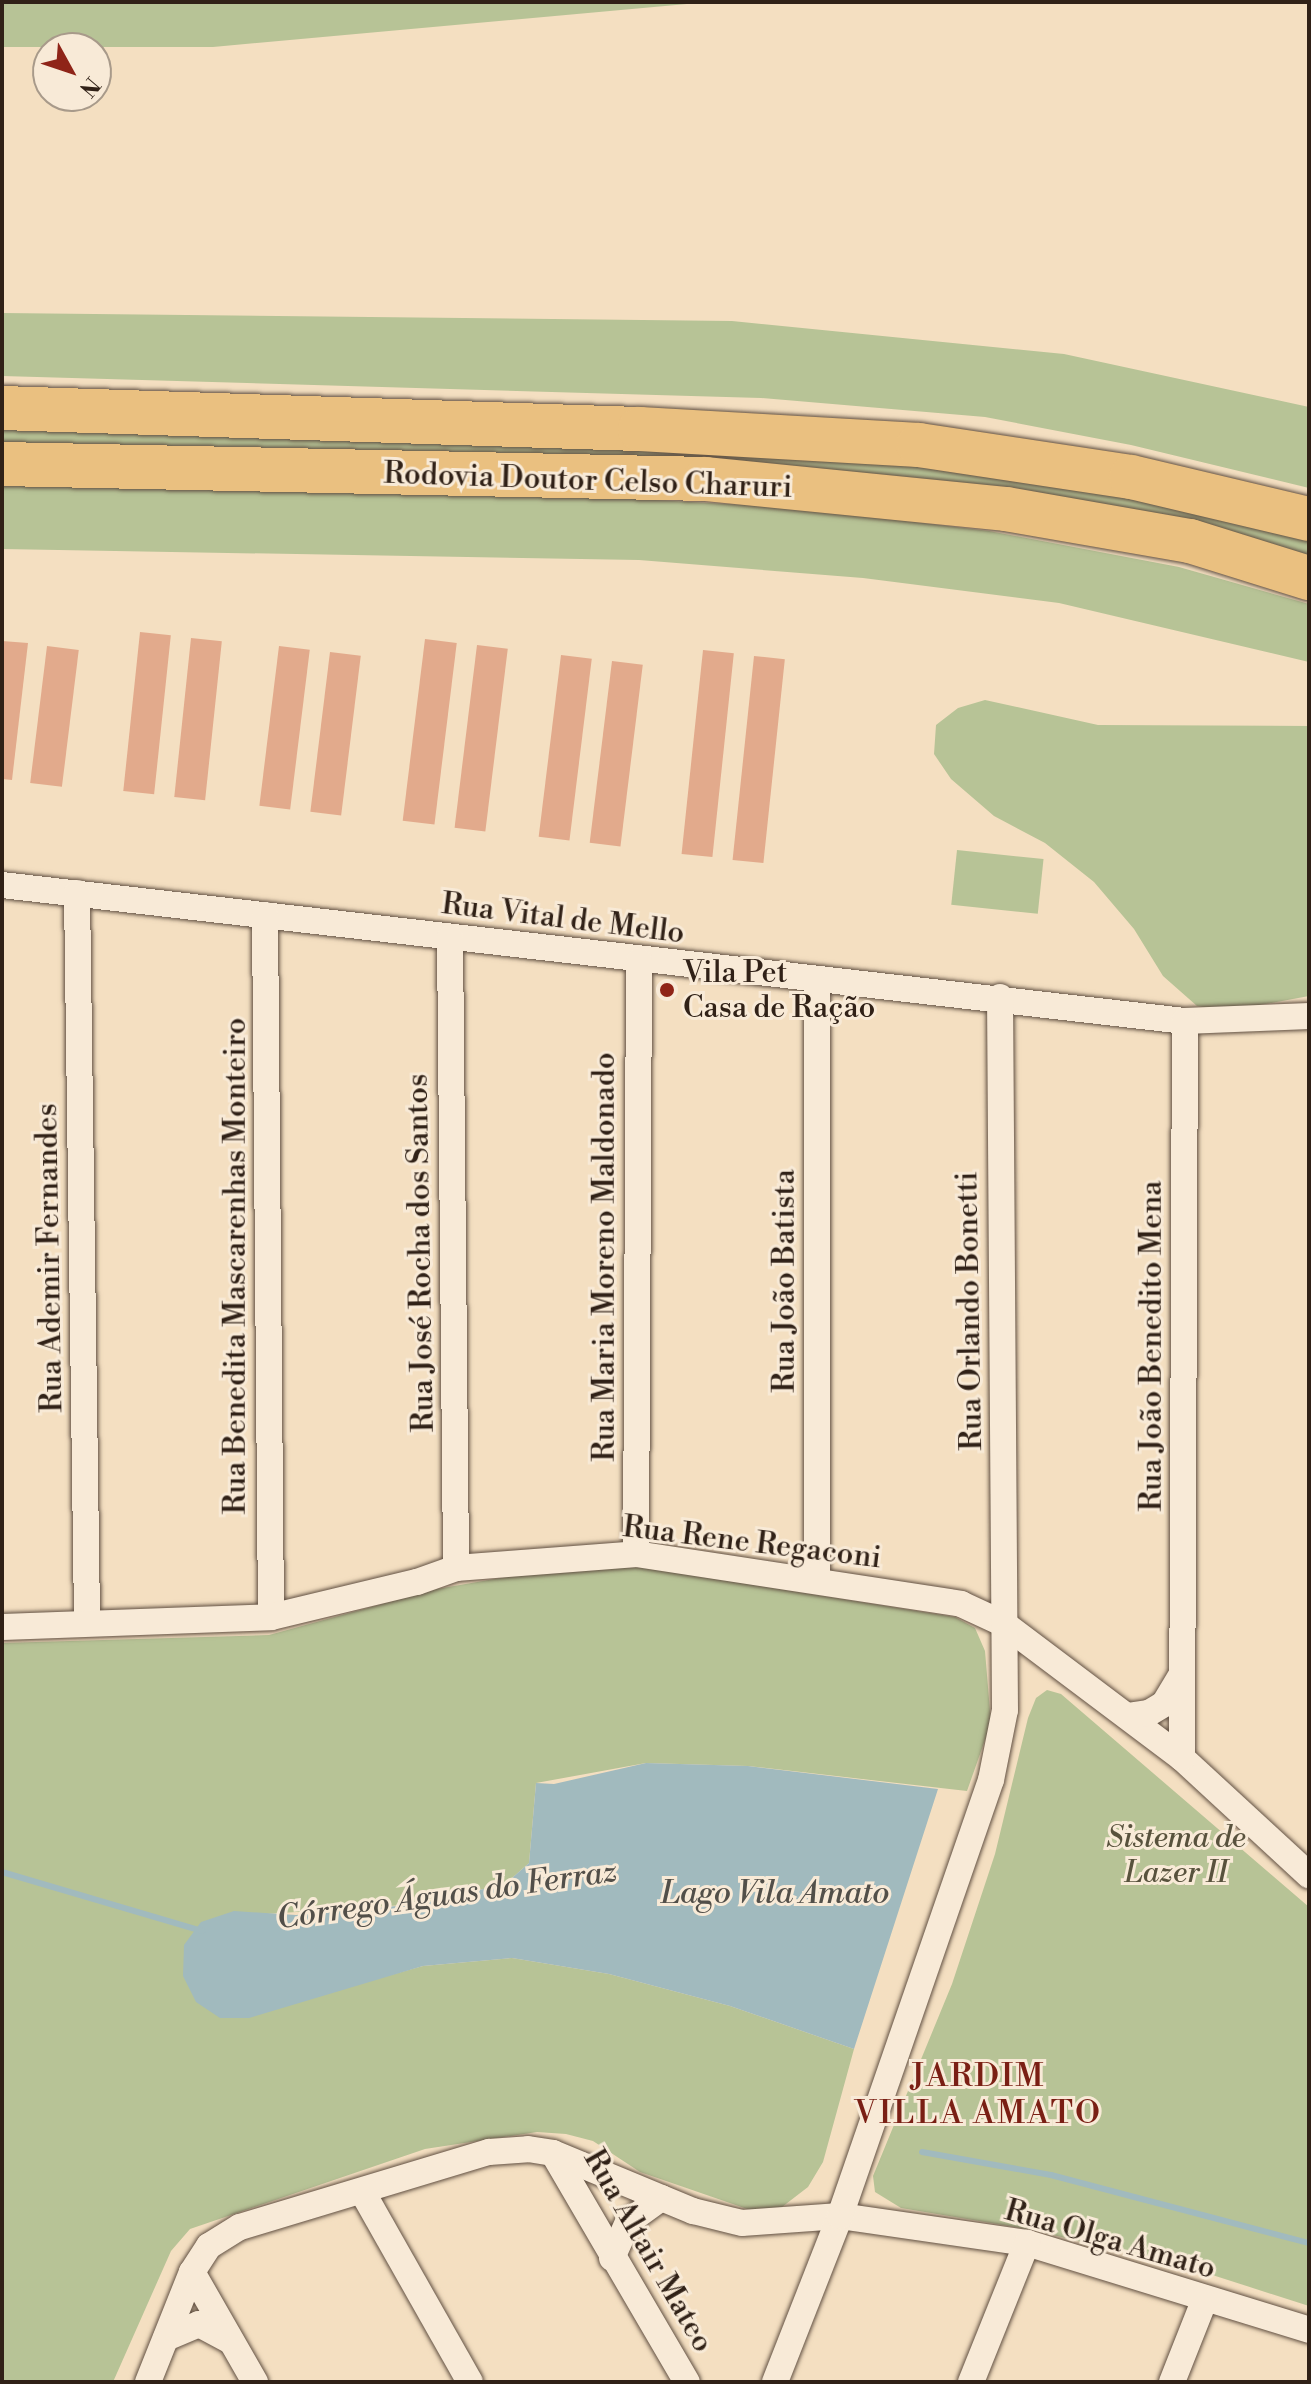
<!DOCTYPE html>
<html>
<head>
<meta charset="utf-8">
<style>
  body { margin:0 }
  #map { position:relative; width:1311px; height:2384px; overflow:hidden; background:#f4dfc1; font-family:"Libre Bodoni",serif }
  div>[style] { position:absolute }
  .green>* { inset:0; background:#b7c396; transform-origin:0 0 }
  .water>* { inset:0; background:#a1babe }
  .stream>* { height:6px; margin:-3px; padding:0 3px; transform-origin:3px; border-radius:3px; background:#a1babe }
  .building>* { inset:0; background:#e2aa8c; transform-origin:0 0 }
  .roads { filter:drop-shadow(0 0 2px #615042) drop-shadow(0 0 2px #615042) }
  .street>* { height:26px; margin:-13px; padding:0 13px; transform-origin:13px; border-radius:13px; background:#f8ead7 }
  .highway>* { height:44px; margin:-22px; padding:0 22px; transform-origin:22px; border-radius:22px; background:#eac080 }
  .dots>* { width:22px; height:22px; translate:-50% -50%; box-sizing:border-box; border:4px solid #f8ead7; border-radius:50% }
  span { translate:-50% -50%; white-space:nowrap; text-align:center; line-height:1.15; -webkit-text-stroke:6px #f8ead7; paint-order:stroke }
  .street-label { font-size:30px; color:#302117 }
  .poi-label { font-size:30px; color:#302117 }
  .left { translate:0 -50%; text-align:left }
  .park-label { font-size:30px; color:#58523d; font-style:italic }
  .water-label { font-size:32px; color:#524f49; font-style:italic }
  .neighbourhood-label { font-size:32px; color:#7a1f14; letter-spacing:2px }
  .frame { position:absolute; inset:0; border:4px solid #302117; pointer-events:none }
  .north { position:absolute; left:32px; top:32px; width:80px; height:80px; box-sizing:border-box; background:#f8ead7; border:2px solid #a89a8a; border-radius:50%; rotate:130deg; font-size:22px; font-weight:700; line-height:32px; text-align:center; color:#302117 }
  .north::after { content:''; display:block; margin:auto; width:28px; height:36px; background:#8f2418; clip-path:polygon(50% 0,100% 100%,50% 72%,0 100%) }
</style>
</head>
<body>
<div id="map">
  <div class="green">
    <i style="clip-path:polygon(2px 2px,709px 2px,213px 47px,2px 47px)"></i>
    <i style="clip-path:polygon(2px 313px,732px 321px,1064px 354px,1309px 407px,1309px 488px,1131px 445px,985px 417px,761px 398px,2px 376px)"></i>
    <i style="clip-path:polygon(2px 421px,966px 464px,1309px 535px,1309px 564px,1172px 525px,2px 449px)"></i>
    <i style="clip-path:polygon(2px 479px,545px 494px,798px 508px,989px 531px,1179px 567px,1309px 604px,1309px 662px,1059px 603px,863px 578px,639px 560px,2px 549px)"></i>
    <i style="clip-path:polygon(985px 700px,1098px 725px,1309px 726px,1309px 996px,1227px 1011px,1197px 1006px,1163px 976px,1134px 929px,1094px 882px,1045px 843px,994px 816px,951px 779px,934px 754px,936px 725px,958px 708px)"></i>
    <i style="left:957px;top:850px;width:87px;height:55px;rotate:6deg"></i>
    <i style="clip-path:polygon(642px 1567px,955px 1617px,975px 1628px,985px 1651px,991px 1723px,967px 1791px,748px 1766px,646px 1763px,536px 1783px,529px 1863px,505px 1884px,419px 1904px,266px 1914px,304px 1999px,423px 1966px,512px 1958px,609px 1974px,730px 2006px,854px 2049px,823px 2162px,808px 2187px,782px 2207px,753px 2211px,640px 2172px,593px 2141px,566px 2134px,537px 2132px,425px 2149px,190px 2229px,171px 2251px,113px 2382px,2px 2382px,2px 1643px,269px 1635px,437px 1589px,534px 1572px)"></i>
    <i style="clip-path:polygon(1047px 1690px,1061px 1694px,1309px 1907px,1309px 2306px,1203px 2272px,1033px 2230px,901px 2208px,875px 2192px,873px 2176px,952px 1984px,995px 1854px,1028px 1718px,1036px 1698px)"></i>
  </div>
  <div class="water">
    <i style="clip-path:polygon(646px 1763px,748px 1766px,938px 1789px,854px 2049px,730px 2006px,609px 1974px,512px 1958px,423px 1966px,249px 2018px,220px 2018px,196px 2002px,183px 1976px,184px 1945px,201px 1922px,234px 1911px,296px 1915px,419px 1904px,505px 1884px,529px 1863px,536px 1783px,554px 1784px)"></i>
  </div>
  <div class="stream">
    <i style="left:2px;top:1872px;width:209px;rotate:16.4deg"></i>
    <i style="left:922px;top:2152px;width:131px;rotate:10.1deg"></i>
    <i style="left:1051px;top:2175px;width:267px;rotate:14.8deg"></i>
  </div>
  <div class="building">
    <i style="left:140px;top:632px;width:31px;height:160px;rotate:6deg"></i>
    <i style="left:191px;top:638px;width:31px;height:160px;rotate:6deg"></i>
    <i style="left:425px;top:639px;width:32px;height:183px;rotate:7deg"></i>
    <i style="clip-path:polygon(2px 641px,28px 643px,12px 780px,2px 779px)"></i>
    <i style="left:477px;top:645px;width:31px;height:184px;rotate:7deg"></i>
    <i style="left:47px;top:646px;width:32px;height:138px;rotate:7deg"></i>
    <i style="left:279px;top:646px;width:31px;height:161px;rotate:7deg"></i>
    <i style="left:703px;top:650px;width:31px;height:205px;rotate:6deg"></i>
    <i style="left:330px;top:652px;width:31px;height:161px;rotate:7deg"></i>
    <i style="left:561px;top:655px;width:31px;height:183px;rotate:7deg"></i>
    <i style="left:754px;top:656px;width:31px;height:205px;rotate:6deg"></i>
    <i style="left:612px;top:661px;width:31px;height:183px;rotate:7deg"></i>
  </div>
  <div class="roads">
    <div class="street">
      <i style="left:2px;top:885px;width:1191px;rotate:6.56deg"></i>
      <i style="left:1185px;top:1021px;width:124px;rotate:-2.3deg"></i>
      <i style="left:77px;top:893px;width:729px;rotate:89.21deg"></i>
      <i style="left:265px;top:915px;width:702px;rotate:89.51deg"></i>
      <i style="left:450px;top:938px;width:630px;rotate:89.45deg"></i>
      <i style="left:636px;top:1554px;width:593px;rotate:-89.71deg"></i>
      <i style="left:817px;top:1581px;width:601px;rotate:-90deg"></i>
      <i style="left:2px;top:1627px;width:269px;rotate:-2.1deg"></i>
      <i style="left:271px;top:1617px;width:150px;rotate:-13.5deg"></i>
      <i style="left:417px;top:1582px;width:41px;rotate:-19.7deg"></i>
      <i style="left:456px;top:1568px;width:181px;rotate:-4.4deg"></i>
      <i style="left:636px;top:1554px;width:329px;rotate:8.7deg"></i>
      <i style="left:961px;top:1604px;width:47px;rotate:24.9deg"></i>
      <i style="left:1004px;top:1624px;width:223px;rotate:37deg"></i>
      <i style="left:1182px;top:1758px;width:173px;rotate:42.7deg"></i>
      <i style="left:1127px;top:1716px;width:22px;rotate:-8deg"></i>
      <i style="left:1149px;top:1713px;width:17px;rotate:-31deg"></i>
      <i style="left:1164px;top:1704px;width:35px;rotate:-59deg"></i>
      <i style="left:1182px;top:1758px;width:737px;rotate:-89.77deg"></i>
      <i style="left:553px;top:2153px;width:265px;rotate:59.7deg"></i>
      <i style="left:363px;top:2193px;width:217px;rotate:60.5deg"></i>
      <i style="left:612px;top:2258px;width:39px;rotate:-66deg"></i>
      <i style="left:628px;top:2222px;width:41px;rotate:-36deg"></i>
      <i style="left:192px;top:2272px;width:127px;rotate:60.2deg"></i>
      <i style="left:166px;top:2338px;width:36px;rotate:-23deg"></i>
      <i style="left:199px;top:2324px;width:36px;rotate:28deg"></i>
      <i style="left:148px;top:2382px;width:118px;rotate:-68.2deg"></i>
      <i style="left:192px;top:2272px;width:31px;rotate:-57deg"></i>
      <i style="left:209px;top:2246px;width:36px;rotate:-32deg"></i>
      <i style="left:240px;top:2227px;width:260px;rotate:-16.8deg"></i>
      <i style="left:489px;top:2152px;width:39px;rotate:-4deg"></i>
      <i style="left:528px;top:2149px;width:25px;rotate:9deg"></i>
      <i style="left:553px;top:2153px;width:152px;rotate:22.5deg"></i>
      <i style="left:693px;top:2211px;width:50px;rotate:13.8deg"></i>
      <i style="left:742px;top:2223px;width:98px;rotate:-4.1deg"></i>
      <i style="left:840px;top:2216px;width:189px;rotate:8.2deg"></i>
      <i style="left:1027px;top:2243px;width:295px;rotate:17.1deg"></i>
      <i style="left:775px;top:2382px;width:178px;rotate:-68.6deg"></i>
      <i style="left:840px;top:2216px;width:461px;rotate:-70.9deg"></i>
      <i style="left:991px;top:1780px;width:71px;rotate:-78.7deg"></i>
      <i style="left:1005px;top:1710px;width:713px;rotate:-90.4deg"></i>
      <i style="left:971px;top:2382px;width:150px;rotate:-68.1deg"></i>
      <i style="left:1172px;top:2382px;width:87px;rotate:-68.4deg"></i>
    </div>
    <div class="highway">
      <i style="left:2px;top:408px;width:638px;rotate:1.89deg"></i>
      <i style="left:640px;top:429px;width:279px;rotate:3.3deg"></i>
      <i style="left:919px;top:445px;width:214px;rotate:8.6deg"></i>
      <i style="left:1131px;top:477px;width:183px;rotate:13.3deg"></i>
      <i style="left:2px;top:464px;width:704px;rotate:1.22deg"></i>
      <i style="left:706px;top:479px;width:301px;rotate:5.7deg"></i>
      <i style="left:1006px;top:509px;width:187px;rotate:9.9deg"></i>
      <i style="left:1190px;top:541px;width:125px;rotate:17.3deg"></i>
    </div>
  </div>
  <div class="dots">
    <i style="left:667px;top:990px;background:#8f2418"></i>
  </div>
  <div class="street-label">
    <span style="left:588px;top:481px;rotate:2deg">Rodovia Doutor Celso Charuri</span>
    <span style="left:563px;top:919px;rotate:7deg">Rua Vital de Mello</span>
    <span style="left:421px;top:1253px;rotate:-91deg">Rua José Rocha dos Santos</span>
    <span style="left:605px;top:1257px;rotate:-90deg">Rua Maria Moreno Maldonado</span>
    <span style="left:50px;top:1258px;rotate:-91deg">Rua Ademir Fernandes</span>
    <span style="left:236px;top:1266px;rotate:-90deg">Rua Benedita Mascarenhas Monteiro</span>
    <span style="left:785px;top:1281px;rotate:-90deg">Rua João Batista</span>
    <span style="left:970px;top:1311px;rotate:-91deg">Rua Orlando Bonetti</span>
    <span style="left:1152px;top:1346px;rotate:-90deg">Rua João Benedito Mena</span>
    <span style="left:752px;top:1543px;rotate:7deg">Rua Rene Regaconi</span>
    <span style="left:1110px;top:2240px;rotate:16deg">Rua Olga Amato</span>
    <span style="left:648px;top:2251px;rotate:60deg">Rua Altair Mateo</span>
  </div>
  <div class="poi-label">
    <span class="left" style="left:683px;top:990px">Vila Pet<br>Casa de Ração</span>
  </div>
  <div class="park-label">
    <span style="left:1176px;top:1855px">Sistema de<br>Lazer II</span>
  </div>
  <div class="water-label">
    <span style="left:775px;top:1893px">Lago Vila Amato</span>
    <span style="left:447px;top:1895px;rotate:-8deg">Córrego Águas do Ferraz</span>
  </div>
  <div class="neighbourhood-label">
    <span style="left:978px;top:2095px">JARDIM<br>VILLA AMATO</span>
  </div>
  <div class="frame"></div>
  <div class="north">N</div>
</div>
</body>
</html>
